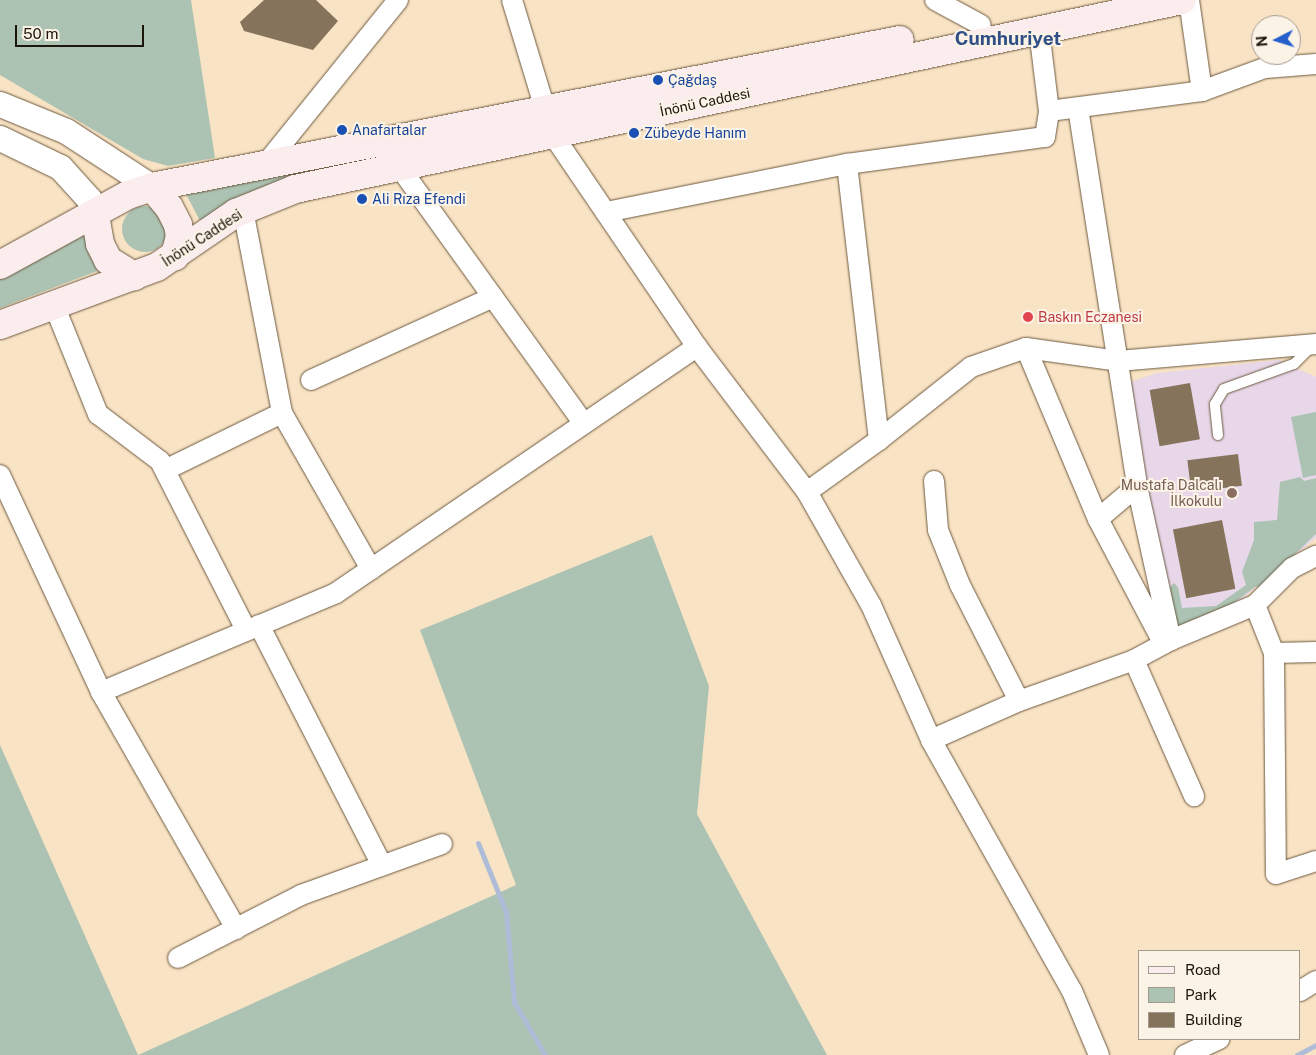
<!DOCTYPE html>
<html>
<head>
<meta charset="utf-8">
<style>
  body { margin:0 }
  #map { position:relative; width:1316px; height:1055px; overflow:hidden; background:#f9e3c5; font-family:"Public Sans",sans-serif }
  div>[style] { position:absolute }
  .education>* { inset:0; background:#e7d7e9 }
  .green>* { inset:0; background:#acc3b3 }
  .round { border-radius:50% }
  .stream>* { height:5px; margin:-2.5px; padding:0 2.5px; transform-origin:2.5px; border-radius:2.5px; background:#aebcd8 }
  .building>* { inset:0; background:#85735b; transform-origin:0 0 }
  .roads { filter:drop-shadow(0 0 1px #6c593f) drop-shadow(0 0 1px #6c593f) }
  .service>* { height:10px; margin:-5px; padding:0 5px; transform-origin:5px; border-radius:5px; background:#fff }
  .minor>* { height:20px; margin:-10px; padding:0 10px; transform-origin:10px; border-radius:10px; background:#fff }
  .tertiary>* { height:25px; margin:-12.5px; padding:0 12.5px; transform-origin:12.5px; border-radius:12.5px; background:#fff }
  .secondary>* { height:28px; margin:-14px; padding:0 14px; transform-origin:14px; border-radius:14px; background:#fbedee }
  .dots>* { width:14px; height:14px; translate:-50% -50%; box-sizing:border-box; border:2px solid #fcf3e7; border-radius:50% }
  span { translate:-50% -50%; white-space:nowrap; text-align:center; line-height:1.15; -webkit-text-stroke:4px #fcf3e7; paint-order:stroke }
  .transit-label { font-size:14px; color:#164399 }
  .left { translate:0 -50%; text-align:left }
  .street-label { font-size:14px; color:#1c150a }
  .health-label { font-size:14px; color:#be3a42 }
  .education-label { font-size:14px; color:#785e54 }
  .right { translate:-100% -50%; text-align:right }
  .district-label { font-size:19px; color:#304f87; font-weight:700 }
  .legend { position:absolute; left:1138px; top:950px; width:162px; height:90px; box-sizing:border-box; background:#fcf3e7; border:1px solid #a29a8f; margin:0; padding:6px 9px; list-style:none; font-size:15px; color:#1c150a }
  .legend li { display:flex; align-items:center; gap:10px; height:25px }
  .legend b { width:25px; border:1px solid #a29a8f }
  .north { position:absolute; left:1251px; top:15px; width:50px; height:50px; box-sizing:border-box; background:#fcf3e7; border:1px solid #a29a8f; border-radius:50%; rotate:265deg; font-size:14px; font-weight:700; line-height:20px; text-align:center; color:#1c150a }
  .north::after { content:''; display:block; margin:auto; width:18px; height:22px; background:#245fcc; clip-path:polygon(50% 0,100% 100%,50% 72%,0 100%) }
  .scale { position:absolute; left:15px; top:25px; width:129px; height:22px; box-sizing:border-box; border:2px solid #1c150a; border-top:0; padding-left:6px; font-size:15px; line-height:18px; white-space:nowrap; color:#1c150a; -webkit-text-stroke:4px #fcf3e7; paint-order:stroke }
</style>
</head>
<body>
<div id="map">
  <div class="education">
    <i style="clip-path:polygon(1279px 360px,1316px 377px,1316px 538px,1228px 610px,1173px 629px,1127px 383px,1157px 373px)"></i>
  </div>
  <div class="green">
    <i style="clip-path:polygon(0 0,191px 0,215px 158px,168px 166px,143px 159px,0 75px)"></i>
    <i style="clip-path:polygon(306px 171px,239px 199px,200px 221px,185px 192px)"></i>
    <i class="round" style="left:122px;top:206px;width:46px;height:46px"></i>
    <i style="clip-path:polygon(90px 229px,105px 268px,0 308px,0 277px)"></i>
    <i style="clip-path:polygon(1316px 412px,1316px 475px,1303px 478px,1291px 417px)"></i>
    <i style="clip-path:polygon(1300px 477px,1304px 481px,1316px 478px,1316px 534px,1269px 579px,1266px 586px,1255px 587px,1220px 613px,1182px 626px,1172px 626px,1169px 588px,1174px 583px,1178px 587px,1182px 608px,1216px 606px,1246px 585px,1242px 572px,1254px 540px,1254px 522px,1277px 520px,1280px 482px)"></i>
    <i style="clip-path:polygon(652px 535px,709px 686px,697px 814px,827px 1055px,0 1055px,0 745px,138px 1055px,516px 885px,420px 630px)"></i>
  </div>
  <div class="stream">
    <i style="left:478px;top:843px;width:74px;rotate:67.9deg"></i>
    <i style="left:506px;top:912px;width:90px;rotate:84.9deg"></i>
    <i style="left:514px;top:1002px;width:61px;rotate:59.7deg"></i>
    <i style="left:1297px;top:1055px;width:21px;rotate:-28deg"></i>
  </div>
  <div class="building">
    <i style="clip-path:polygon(264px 0,316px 0,338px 21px,313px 50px,244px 31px,240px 22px)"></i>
    <i style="left:1190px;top:383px;width:57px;height:41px;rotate:80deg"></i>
    <i style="left:1238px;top:454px;width:32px;height:51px;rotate:83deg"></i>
    <i style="left:1222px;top:520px;width:70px;height:50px;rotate:79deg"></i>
  </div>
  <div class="roads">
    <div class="service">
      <i style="left:1218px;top:435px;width:31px;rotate:-96deg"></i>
      <i style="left:1215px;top:404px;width:17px;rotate:-59deg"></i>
      <i style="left:1224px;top:389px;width:74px;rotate:-19.7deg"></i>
      <i style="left:1294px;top:364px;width:24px;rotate:-45deg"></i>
    </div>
    <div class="minor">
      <i style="left:512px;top:0;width:141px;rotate:73.1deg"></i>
      <i style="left:553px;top:135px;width:256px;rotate:55.8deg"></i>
      <i style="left:697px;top:347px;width:182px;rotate:52.8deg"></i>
      <i style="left:807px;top:492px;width:130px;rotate:60.5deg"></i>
      <i style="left:871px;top:605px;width:148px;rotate:66deg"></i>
      <i style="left:931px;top:740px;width:288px;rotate:60.7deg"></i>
      <i style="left:1072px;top:991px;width:69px;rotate:67.1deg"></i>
      <i style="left:935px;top:0;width:52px;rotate:28.5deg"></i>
      <i style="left:1189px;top:0;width:92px;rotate:81.9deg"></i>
      <i style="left:1039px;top:30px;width:82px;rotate:83deg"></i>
      <i style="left:1078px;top:108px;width:383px;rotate:81.1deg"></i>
      <i style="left:1137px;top:486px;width:158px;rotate:77.6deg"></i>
      <i style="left:847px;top:164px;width:278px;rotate:83.4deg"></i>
      <i style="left:265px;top:165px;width:212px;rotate:-51.1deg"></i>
      <i style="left:398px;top:165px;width:317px;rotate:54.3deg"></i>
      <i style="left:243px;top:210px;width:207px;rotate:79.1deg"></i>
      <i style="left:606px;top:212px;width:246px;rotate:-11.3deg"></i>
      <i style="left:847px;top:164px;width:200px;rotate:-7.8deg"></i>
      <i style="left:1045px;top:137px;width:26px;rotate:-81deg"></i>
      <i style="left:1049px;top:111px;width:154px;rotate:-7.4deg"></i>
      <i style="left:1202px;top:91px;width:67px;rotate:-20.1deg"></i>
      <i style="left:1265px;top:68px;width:51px;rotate:-4.5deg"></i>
      <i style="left:54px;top:305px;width:118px;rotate:68deg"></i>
      <i style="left:98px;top:414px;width:78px;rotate:37.2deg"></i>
      <i style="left:160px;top:461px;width:190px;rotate:63deg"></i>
      <i style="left:1026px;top:348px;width:186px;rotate:67.2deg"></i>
      <i style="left:1098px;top:519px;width:141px;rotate:62.2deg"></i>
      <i style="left:311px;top:380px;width:200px;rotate:-24.5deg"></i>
      <i style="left:165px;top:470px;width:130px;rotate:-26deg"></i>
      <i style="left:282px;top:413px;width:180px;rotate:60.3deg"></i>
      <i style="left:0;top:475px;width:239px;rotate:65deg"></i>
      <i style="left:101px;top:692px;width:273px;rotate:60.3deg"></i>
      <i style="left:934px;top:481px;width:49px;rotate:85.3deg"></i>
      <i style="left:938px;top:530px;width:59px;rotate:68.2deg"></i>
      <i style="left:960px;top:585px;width:130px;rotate:63deg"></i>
      <i style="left:807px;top:492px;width:89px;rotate:-35.8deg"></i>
      <i style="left:879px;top:440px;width:117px;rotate:-38.4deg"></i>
      <i style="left:971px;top:367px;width:58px;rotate:-19.1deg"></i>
      <i style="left:1026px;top:348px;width:93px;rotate:8deg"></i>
      <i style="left:1118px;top:361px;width:199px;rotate:-4.9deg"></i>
      <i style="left:1098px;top:519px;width:51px;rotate:-40.2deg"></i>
      <i style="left:1255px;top:605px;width:52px;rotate:68.4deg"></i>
      <i style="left:1274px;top:653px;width:221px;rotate:89.5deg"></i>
      <i style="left:1276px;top:874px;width:42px;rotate:-18deg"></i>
      <i style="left:259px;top:625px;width:270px;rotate:62.9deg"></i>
      <i style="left:1274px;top:653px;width:42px;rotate:-1.4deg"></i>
      <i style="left:1134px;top:660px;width:149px;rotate:66.2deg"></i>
      <i style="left:101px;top:692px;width:255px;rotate:-22.8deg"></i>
      <i style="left:336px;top:593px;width:437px;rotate:-34.3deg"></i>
      <i style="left:931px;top:740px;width:96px;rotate:-23.9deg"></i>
      <i style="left:1019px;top:701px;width:122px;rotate:-19.6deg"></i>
      <i style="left:1134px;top:660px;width:42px;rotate:-28.4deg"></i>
      <i style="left:1171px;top:640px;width:91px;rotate:-22.6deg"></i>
      <i style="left:1255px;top:605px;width:52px;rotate:-45deg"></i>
      <i style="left:1292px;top:568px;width:27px;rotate:-27deg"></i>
      <i style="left:178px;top:958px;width:138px;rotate:-27.1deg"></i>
      <i style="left:301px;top:895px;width:150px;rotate:-19.9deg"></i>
      <i style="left:1300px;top:991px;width:19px;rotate:-32deg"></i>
      <i style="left:1185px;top:1055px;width:38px;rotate:-25deg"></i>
    </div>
    <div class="tertiary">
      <i style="left:0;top:104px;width:71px;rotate:22.2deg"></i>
      <i style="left:66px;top:131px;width:103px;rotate:33.1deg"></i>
      <i style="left:0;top:138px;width:67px;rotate:25.8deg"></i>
      <i style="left:60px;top:167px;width:43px;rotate:47.8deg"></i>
      <i style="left:89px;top:199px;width:17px;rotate:69deg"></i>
    </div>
    <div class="secondary">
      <i style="left:152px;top:187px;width:26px;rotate:50deg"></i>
      <i style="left:169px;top:207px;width:20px;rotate:63deg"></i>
      <i style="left:178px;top:225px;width:11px;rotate:80deg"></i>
      <i style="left:180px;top:236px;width:21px;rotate:104deg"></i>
      <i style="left:95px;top:215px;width:29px;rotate:80deg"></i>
      <i style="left:100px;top:244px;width:18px;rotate:63deg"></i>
      <i style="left:108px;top:260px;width:31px;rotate:32deg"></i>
      <i style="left:0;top:265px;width:146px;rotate:-28.7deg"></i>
      <i style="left:128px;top:195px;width:25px;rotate:-18deg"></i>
      <i style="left:152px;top:187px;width:762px;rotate:-11.12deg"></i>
      <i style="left:0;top:325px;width:167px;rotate:-20.3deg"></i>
      <i style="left:157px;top:267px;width:96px;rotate:-34.4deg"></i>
      <i style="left:236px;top:213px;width:64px;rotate:-22.1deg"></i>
      <i style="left:295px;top:189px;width:907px;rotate:-12.03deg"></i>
    </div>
  </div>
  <div class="dots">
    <i style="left:658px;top:80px;background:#1a4fb4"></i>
    <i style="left:342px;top:130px;background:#1a4fb4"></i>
    <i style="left:634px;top:133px;background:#1a4fb4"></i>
    <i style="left:362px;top:199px;background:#1a4fb4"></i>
    <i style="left:1028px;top:317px;background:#e0444e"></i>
    <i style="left:1232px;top:493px;background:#8d6e63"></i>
  </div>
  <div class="transit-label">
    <span class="left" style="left:668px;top:80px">Çağdaş</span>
    <span class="left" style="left:352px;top:130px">Anafartalar</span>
    <span class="left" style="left:644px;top:133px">Zübeyde Hanım</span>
    <span class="left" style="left:372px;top:199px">Ali Rıza Efendi</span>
  </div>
  <div class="street-label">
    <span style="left:705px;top:102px;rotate:-12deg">İnönü Caddesi</span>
    <span style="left:202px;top:238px;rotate:-33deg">İnönü Caddesi</span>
  </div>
  <div class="health-label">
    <span class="left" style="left:1038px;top:317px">Baskın Eczanesi</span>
  </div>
  <div class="education-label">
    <span class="right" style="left:1222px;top:493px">Mustafa Dalcalı<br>İlkokulu</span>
  </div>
  <div class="district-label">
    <span style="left:1008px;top:39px">Cumhuriyet</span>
  </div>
  <ul class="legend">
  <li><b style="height:6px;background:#fbedee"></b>Road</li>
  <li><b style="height:14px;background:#acc3b3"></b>Park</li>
  <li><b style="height:14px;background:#85735b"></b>Building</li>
  </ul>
  <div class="north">N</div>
  <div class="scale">50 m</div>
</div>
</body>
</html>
